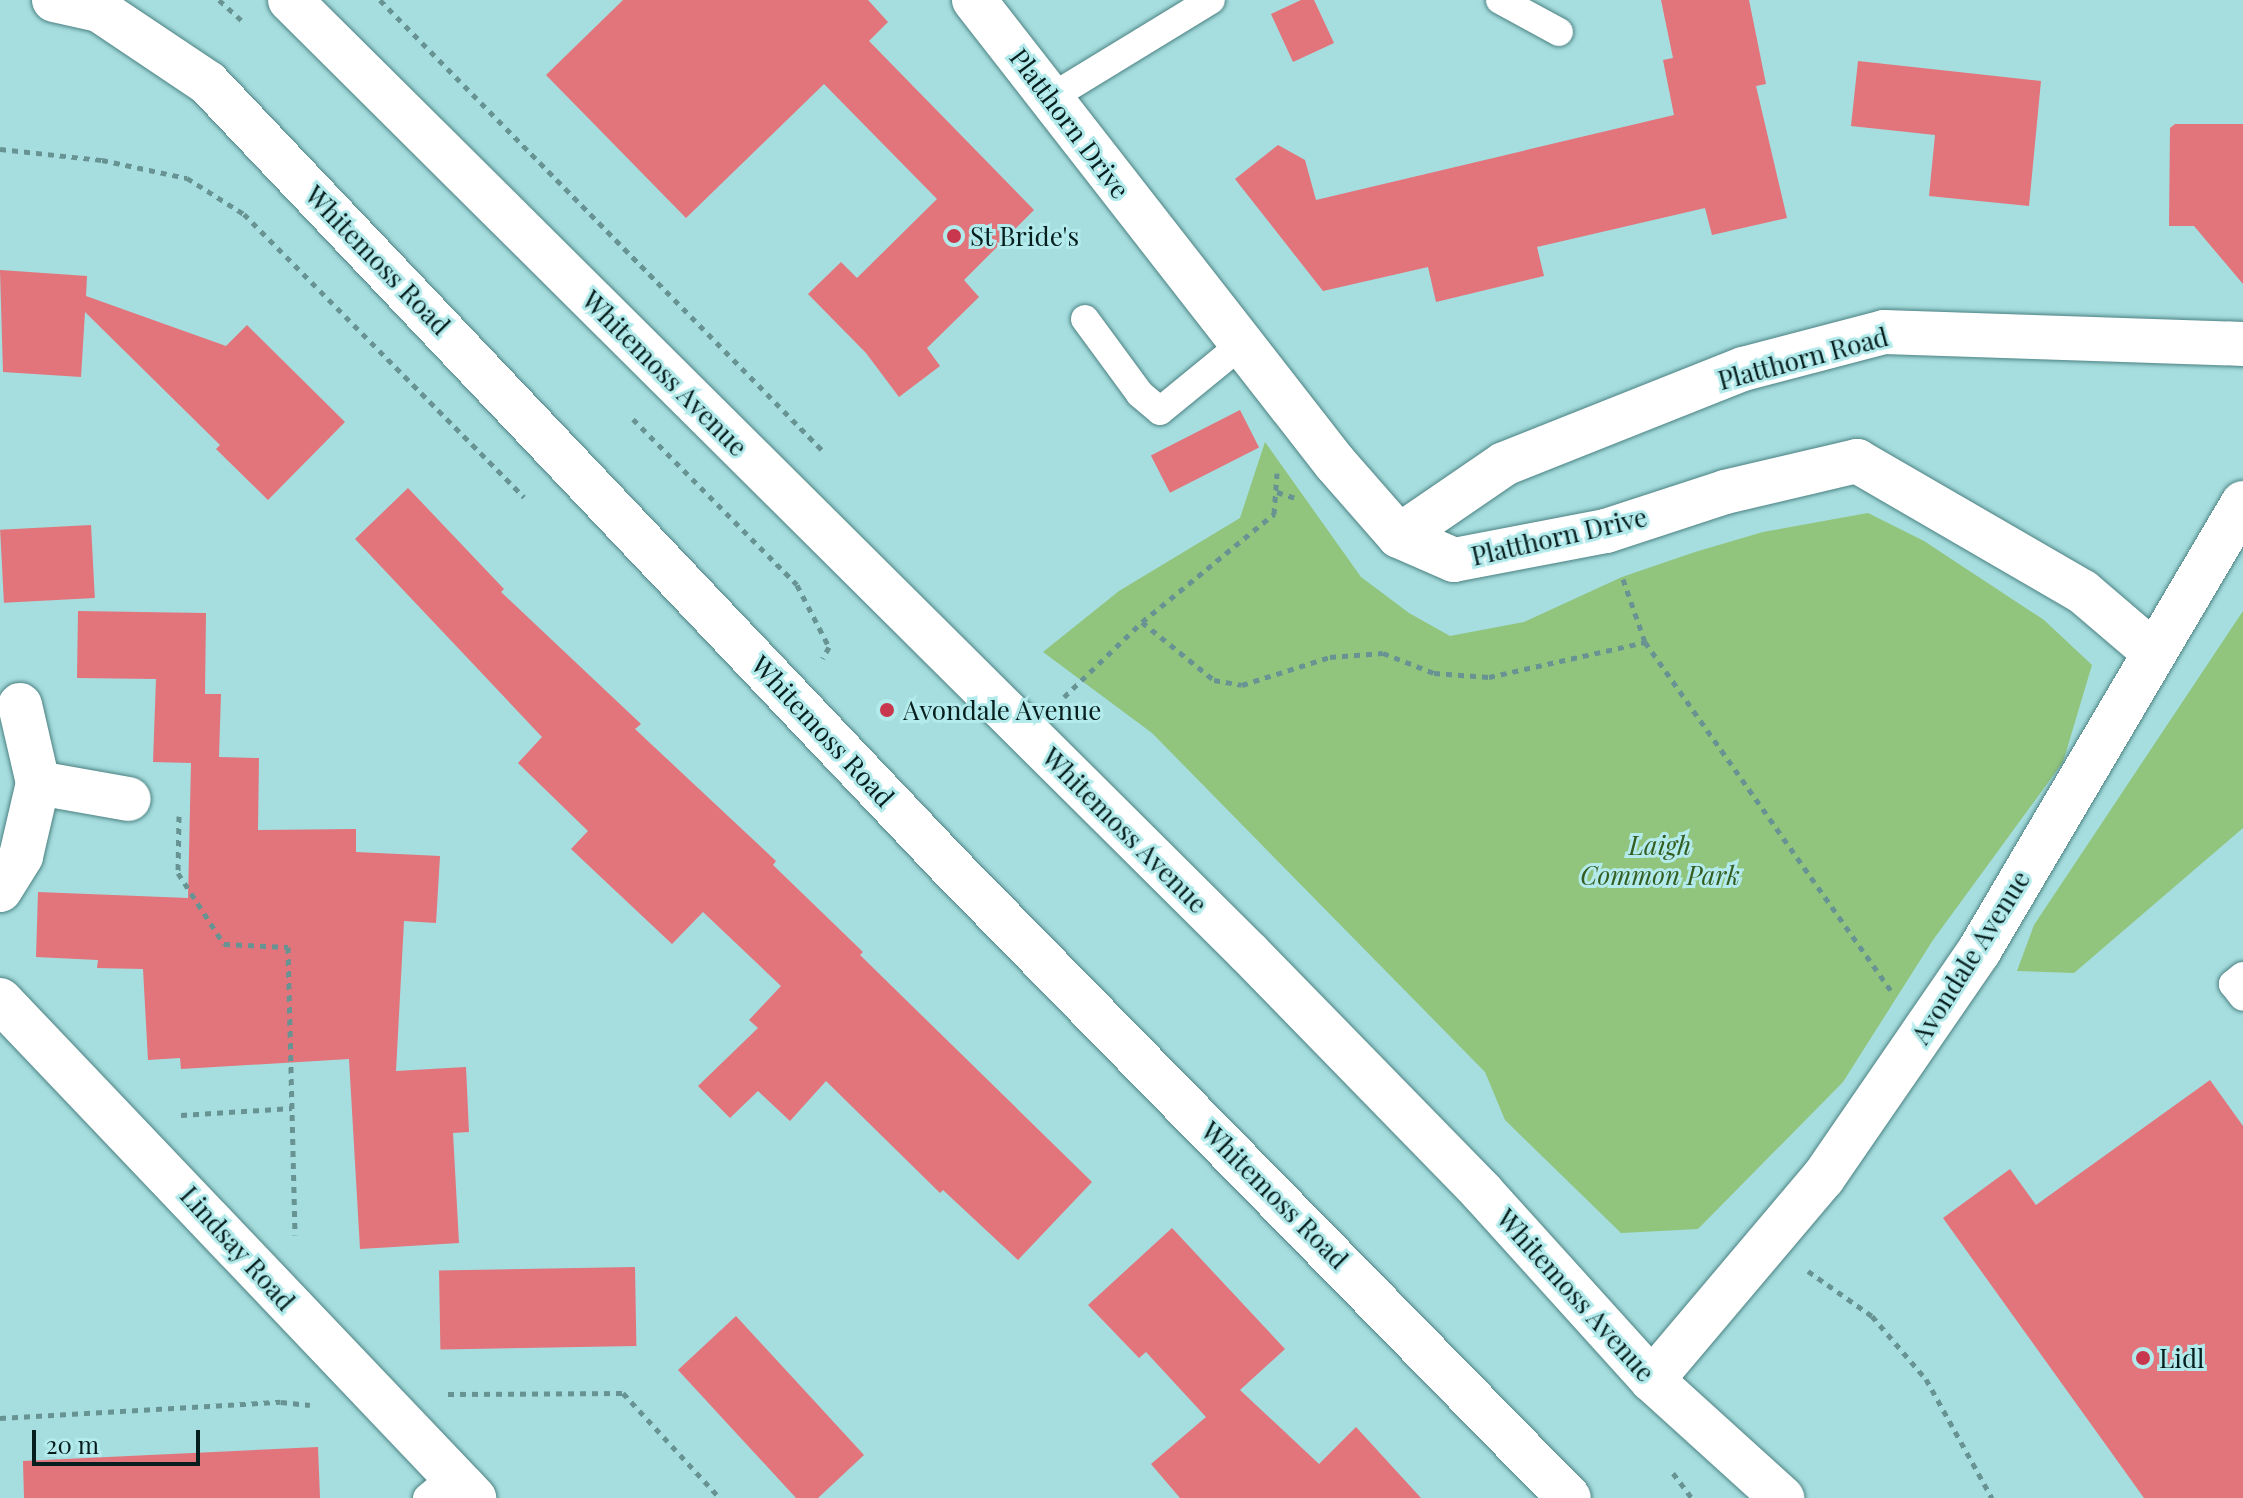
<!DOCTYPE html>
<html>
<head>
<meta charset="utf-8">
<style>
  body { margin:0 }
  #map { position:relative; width:2243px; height:1498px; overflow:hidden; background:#a6ddde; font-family:"Playfair Display",serif }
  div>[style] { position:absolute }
  .green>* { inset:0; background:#91c47c }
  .building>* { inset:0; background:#e2747b; transform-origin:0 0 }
  .path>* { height:5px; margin-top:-2.5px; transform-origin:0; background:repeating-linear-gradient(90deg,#689393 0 6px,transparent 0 12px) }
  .roads { filter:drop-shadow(0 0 2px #4c8182) drop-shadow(0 0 2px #4c8182) }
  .lane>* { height:28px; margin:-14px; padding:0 14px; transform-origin:14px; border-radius:14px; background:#fff }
  .street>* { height:44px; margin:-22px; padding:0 22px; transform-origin:22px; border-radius:22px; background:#fff }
  .secondary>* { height:44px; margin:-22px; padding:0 22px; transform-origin:22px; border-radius:22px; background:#fff }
  .dots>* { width:22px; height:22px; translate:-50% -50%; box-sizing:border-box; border:4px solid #b3eaeb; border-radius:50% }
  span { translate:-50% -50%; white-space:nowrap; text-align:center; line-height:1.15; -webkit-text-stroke:6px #b3eaeb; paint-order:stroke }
  .street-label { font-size:26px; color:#071e1e }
  .poi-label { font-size:26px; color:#071e1e }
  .left { translate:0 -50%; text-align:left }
  .park-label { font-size:26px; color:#345d21; font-style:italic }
  .scale { position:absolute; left:32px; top:1430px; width:168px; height:36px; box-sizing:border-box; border:4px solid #071e1e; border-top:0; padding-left:10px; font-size:24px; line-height:28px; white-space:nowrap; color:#071e1e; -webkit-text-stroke:6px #b3eaeb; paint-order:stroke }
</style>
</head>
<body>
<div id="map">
  <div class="green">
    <i style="clip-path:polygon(1265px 442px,1361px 577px,1409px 613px,1450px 636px,1524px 622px,1622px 577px,1695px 552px,1763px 532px,1868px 513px,1924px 541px,2044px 620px,2092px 665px,2063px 762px,1933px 940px,1843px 1082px,1698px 1229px,1621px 1233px,1505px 1120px,1485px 1072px,1152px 733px,1043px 652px,1119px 591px,1240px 518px)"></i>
    <i style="clip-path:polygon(2243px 611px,2243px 828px,2074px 973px,2017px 971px,2034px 925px)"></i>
  </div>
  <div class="building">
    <i style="clip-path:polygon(623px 0,868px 0,888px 22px,869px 41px,1034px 210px,964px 280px,979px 297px,927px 348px,940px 366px,899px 397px,866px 353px,808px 294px,841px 262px,857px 278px,937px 199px,824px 84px,686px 218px,546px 75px)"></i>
    <i style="clip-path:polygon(1301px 0,1314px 0,1334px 43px,1293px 62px,1271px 14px)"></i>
    <i style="clip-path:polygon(1661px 0,1749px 0,1766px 84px,1756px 86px,1787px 218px,1712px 235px,1705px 208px,1537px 247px,1544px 276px,1436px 302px,1428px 267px,1323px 291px,1235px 179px,1278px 145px,1305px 160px,1316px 200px,1674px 115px,1663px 60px,1673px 58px)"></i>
    <i style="clip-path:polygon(1858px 61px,2041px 81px,2029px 206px,1929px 196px,1935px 135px,1851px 126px)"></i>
    <i style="clip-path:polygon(2175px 124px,2243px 124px,2243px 284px,2194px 226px,2169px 226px,2170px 128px)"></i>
    <i style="clip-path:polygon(0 270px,87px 276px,86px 296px,226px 346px,247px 325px,345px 422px,268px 500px,216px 449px,220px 445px,85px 312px,81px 377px,3px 372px)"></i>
    <i style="left:1240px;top:410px;width:42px;height:100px;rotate:63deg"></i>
    <i style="clip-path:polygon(408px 488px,504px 589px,501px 592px,641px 724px,635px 729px,776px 861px,773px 865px,863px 952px,860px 955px,1092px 1182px,1018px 1260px,943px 1190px,940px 1193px,826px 1081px,790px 1121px,758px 1091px,730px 1118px,698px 1086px,758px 1028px,749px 1020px,781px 986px,703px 912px,672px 944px,571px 849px,588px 831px,518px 763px,542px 737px,355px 539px)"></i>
    <i style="left:91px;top:525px;width:73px;height:91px;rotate:87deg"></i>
    <i style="clip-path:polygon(78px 611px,206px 613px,205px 694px,221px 694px,219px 757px,259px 758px,258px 830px,356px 829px,356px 852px,440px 856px,436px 923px,404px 921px,396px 1071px,466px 1067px,469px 1132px,453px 1133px,459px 1243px,360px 1249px,349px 1059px,181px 1069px,180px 1058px,148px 1060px,143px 969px,97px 968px,98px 960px,36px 957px,38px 892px,188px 898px,191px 763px,153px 762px,156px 679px,77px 678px)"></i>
    <i style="clip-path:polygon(2210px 1080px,2243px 1126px,2243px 1498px,2144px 1498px,1943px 1218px,2010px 1169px,2036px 1205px)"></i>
    <i style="clip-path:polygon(1172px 1228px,1285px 1349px,1240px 1390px,1319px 1464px,1356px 1427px,1421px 1498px,1180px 1498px,1151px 1464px,1206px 1417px,1146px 1352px,1139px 1358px,1088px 1305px)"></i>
    <i style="left:635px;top:1267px;width:79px;height:196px;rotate:89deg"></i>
    <i style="clip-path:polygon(736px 1316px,864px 1455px,818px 1498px,796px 1498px,678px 1370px)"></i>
    <i style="clip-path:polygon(318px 1447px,320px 1498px,24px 1498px,23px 1461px)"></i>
  </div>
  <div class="path">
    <i style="left:219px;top:0;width:31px;rotate:42deg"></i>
    <i style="left:380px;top:0;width:631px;rotate:45.51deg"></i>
    <i style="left:0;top:149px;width:103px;rotate:6.2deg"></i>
    <i style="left:102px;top:160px;width:87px;rotate:12deg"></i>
    <i style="left:187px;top:178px;width:67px;rotate:32.3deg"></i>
    <i style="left:244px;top:214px;width:398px;rotate:45.3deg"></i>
    <i style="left:633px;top:419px;width:233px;rotate:45.3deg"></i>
    <i style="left:797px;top:585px;width:70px;rotate:62.7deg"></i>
    <i style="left:829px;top:647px;width:13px;rotate:119deg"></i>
    <i style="left:1277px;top:492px;width:19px;rotate:18deg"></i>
    <i style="left:1623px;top:579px;width:67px;rotate:70.8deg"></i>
    <i style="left:1645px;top:642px;width:427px;rotate:54.8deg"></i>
    <i style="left:1142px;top:622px;width:171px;rotate:-39.3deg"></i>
    <i style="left:1274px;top:514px;width:41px;rotate:-85.8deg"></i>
    <i style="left:1064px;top:697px;width:108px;rotate:-43.9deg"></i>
    <i style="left:1142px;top:622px;width:92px;rotate:38.9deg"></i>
    <i style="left:1214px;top:680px;width:28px;rotate:10deg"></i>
    <i style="left:1242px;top:685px;width:92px;rotate:-17.7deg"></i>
    <i style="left:1330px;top:657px;width:53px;rotate:-4.3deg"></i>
    <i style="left:1383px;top:653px;width:55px;rotate:21.4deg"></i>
    <i style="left:1434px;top:673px;width:55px;rotate:4.2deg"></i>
    <i style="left:1489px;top:677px;width:160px;rotate:-12.6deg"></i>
    <i style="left:179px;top:816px;width:57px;rotate:91deg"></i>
    <i style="left:178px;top:873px;width:85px;rotate:57.1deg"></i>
    <i style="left:224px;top:944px;width:64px;rotate:2.7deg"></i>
    <i style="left:288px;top:947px;width:288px;rotate:88.6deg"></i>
    <i style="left:181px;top:1115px;width:111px;rotate:-3.6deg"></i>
    <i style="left:1808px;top:1271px;width:78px;rotate:35.1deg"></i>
    <i style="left:1872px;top:1316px;width:83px;rotate:49.4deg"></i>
    <i style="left:1926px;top:1379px;width:136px;rotate:61deg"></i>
    <i style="left:448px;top:1394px;width:175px;rotate:-0.3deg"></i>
    <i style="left:623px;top:1393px;width:143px;rotate:47.3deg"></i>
    <i style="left:0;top:1418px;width:281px;rotate:-3.3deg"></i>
    <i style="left:281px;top:1402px;width:29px;rotate:6deg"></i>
    <i style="left:1673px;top:1473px;width:31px;rotate:53deg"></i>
  </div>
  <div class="roads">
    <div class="lane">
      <i style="left:1500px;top:0;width:67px;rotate:28.5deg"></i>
      <i style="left:1052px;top:97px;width:186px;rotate:-31.4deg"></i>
      <i style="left:1085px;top:319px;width:93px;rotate:53.7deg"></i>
      <i style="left:1140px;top:394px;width:26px;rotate:40deg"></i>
      <i style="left:1160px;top:411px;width:106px;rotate:-39.3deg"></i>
      <i style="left:2243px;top:976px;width:13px;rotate:141deg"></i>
      <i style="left:2233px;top:984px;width:16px;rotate:52deg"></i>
      <i style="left:427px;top:1498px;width:31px;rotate:-40deg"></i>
    </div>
    <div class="street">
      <i style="left:54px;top:0;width:46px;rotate:12.5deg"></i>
      <i style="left:99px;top:10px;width:131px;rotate:33.8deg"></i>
      <i style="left:208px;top:83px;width:1080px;rotate:46.54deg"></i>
      <i style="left:951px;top:867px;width:883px;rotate:45.6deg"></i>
      <i style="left:974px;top:0;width:587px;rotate:52.06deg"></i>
      <i style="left:1335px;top:463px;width:97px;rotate:48.8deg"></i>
      <i style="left:1399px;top:536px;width:60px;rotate:23.6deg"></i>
      <i style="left:1454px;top:560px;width:155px;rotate:-10.8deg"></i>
      <i style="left:1606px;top:531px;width:125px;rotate:-18.1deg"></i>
      <i style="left:1725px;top:492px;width:136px;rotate:-13.2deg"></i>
      <i style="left:1857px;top:461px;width:261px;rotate:30.1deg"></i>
      <i style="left:2083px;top:592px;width:91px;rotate:40.5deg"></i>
      <i style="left:1399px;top:536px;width:127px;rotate:-34.4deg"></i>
      <i style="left:1504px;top:464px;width:257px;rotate:-21.7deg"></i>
      <i style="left:1743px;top:369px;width:146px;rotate:-14.7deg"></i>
      <i style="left:1884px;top:332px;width:359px;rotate:1.9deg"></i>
      <i style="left:38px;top:783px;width:92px;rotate:10deg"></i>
      <i style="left:0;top:890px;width:40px;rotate:-58deg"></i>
      <i style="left:21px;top:856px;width:75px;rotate:-76.9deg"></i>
      <i style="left:38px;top:783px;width:80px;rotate:-103deg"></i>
      <i style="left:0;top:1000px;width:688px;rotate:46.41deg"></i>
      <i style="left:1652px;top:1380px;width:265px;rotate:-49.8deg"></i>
      <i style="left:1823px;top:1178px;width:275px;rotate:-55.5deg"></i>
      <i style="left:1979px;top:951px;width:520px;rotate:-59.49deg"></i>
    </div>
    <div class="secondary">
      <i style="left:290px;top:0;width:1352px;rotate:44.82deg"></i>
      <i style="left:1249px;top:953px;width:334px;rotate:45.7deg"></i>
      <i style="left:1482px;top:1192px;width:253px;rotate:47.9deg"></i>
      <i style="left:1652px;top:1380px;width:176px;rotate:42.2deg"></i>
    </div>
  </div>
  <div class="dots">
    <i style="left:954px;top:236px;background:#c8374d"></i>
    <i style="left:887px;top:710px;background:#c8374d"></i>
    <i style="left:2143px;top:1358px;background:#c8374d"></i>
  </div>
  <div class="street-label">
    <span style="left:1070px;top:123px;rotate:53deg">Platthorn Drive</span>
    <span style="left:378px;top:260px;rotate:46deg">Whitemoss Road</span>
    <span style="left:1803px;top:358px;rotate:-15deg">Platthorn Road</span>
    <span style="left:665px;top:373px;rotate:45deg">Whitemoss Avenue</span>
    <span style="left:1559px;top:536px;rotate:-13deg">Platthorn Drive</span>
    <span style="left:823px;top:731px;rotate:47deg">Whitemoss Road</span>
    <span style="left:1125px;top:830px;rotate:45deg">Whitemoss Avenue</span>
    <span style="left:1970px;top:957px;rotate:-58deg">Avondale Avenue</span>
    <span style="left:1275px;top:1195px;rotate:45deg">Whitemoss Road</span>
    <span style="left:238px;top:1248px;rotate:48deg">Lindsay Road</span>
    <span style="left:1576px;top:1295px;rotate:48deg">Whitemoss Avenue</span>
  </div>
  <div class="poi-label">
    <span class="left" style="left:970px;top:236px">St Bride's</span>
    <span class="left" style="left:903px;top:710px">Avondale Avenue</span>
    <span class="left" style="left:2159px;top:1358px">Lidl</span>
  </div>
  <div class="park-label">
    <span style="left:1660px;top:860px">Laigh<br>Common Park</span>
  </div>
  <div class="scale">20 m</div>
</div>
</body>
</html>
